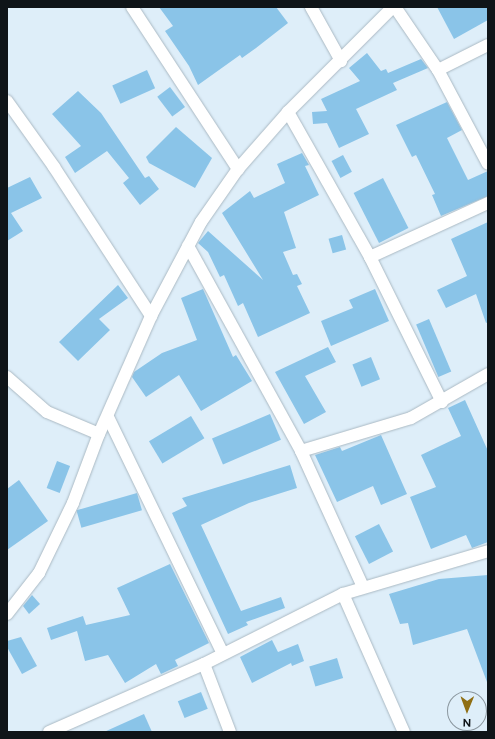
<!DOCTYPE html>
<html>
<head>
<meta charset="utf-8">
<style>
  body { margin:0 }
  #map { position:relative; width:495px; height:739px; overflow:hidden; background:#deeef9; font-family:Figtree,sans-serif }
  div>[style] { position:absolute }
  .building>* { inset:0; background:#8ac4e8; transform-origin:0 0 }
  .roads { filter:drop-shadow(0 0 1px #aab9c3) drop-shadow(0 0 1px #aab9c3) }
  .minor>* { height:12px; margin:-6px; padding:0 6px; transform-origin:6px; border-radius:6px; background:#fff }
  span { translate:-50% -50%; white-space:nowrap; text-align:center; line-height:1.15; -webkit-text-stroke:4px #deeef9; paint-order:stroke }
  .frame { position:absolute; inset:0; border:8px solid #0f1418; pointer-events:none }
  .north { position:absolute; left:447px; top:691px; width:40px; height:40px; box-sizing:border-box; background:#deeef9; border:1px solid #8b979f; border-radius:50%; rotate:181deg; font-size:11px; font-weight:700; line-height:16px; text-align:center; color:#0f1418 }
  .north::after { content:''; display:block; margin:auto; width:14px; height:18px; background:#906f14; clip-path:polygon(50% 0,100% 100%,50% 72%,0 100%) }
</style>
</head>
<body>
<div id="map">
  <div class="building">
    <i style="clip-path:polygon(159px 7px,276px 7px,288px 23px,256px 48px,242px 58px,240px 55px,198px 85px,189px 66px,165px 31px,173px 26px)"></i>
    <i style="clip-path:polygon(437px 7px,488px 7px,488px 20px,454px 39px)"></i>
    <i style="clip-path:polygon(367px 53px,381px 71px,386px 69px,388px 73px,421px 59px,428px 68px,393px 83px,397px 90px,356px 109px,369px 134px,339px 148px,327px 123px,313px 124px,312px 112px,327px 111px,321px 99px,360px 81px,349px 68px)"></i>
    <i style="left:147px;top:70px;width:20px;height:38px;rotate:66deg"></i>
    <i style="left:170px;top:87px;width:25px;height:16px;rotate:53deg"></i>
    <i style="clip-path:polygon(78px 91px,101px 113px,145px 178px,149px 176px,159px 189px,140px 205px,123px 183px,129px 178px,107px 151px,75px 173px,65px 157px,81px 146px,52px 114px)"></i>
    <i style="clip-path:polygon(447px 102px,462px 130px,447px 138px,468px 180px,488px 171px,488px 196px,441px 216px,432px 195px,435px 194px,416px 155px,412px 157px,396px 125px)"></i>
    <i style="clip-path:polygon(176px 127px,212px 158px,195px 188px,149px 163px,146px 157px)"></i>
    <i style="clip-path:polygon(302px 153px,309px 165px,305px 166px,319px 195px,284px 212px,296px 248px,283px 252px,293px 275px,297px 274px,302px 284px,297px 286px,310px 313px,258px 337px,243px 303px,238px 306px,224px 275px,220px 277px,208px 252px,198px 243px,208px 231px,263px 280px,222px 213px,250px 191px,254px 198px,285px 183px,277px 164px)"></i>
    <i style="left:343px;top:155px;width:19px;height:13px;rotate:62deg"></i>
    <i style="clip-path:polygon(30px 177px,42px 198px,11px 213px,23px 231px,7px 241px,7px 188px)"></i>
    <i style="left:383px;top:178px;width:56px;height:33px;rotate:63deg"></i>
    <i style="clip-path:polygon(488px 222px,488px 322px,486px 323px,476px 294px,446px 308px,437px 290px,467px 276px,451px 239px)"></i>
    <i style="left:342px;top:235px;width:15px;height:14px;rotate:74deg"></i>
    <i style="clip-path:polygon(118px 285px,128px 298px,99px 319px,110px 330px,78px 361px,59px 342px)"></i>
    <i style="clip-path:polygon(203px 289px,233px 357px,236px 355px,252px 381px,201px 411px,179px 375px,146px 397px,132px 377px,134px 372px,162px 353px,197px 340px,181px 298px)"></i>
    <i style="clip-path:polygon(375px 289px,389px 321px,331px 346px,321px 321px,353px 308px,349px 300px)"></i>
    <i style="left:429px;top:319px;width:57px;height:14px;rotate:67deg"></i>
    <i style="clip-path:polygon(328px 347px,336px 362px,305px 376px,326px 412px,304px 424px,275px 372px)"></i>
    <i style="left:371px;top:357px;width:24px;height:20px;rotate:68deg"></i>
    <i style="clip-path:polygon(465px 400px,488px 451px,488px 542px,472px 548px,466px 535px,431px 549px,410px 497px,436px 487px,421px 455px,461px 436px,448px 408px)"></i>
    <i style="left:270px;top:414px;width:28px;height:63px;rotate:67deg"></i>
    <i style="left:191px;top:416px;width:26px;height:49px;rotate:59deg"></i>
    <i style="clip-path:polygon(381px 435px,407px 494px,381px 505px,373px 486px,337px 502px,315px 455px,340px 447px,342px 451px)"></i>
    <i style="left:57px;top:461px;width:14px;height:29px;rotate:21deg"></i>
    <i style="clip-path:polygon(290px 465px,297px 488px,249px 503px,201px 525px,241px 611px,281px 597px,285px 608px,246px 622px,248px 625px,228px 634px,172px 513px,187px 506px,182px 498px)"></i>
    <i style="clip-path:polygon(19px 480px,48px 521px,7px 550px,7px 489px)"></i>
    <i style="left:137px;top:493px;width:18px;height:63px;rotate:74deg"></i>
    <i style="left:379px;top:524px;width:31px;height:27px;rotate:63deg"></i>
    <i style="clip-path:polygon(170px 564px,209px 643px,175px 660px,178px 666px,161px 674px,156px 664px,125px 683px,108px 655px,85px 661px,77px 631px,51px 640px,47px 628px,83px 616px,86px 625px,130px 615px,117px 588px)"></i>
    <i style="clip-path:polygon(488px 575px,488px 682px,487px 682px,467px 629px,413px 645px,408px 623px,400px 624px,389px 594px,439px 579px)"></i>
    <i style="clip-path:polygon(32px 595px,40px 604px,29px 614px,23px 606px)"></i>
    <i style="clip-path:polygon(21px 637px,37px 666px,22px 674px,7px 647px,7px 641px)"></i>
    <i style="clip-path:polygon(272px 640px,278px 652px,298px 644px,304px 661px,292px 666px,291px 663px,252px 683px,240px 657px)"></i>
    <i style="left:337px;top:658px;width:21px;height:29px;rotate:73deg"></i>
    <i style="left:201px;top:692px;width:18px;height:25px;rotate:68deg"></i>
    <i style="clip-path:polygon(144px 714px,152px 732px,104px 732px)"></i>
  </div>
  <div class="roads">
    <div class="minor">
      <i style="left:132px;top:7px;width:194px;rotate:56.8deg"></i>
      <i style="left:311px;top:7px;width:62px;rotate:60.9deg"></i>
      <i style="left:395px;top:7px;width:76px;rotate:55.7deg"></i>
      <i style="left:438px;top:70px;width:106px;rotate:62deg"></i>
      <i style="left:438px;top:70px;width:56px;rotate:-26.6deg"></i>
      <i style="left:7px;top:101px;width:81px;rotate:54.5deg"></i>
      <i style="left:54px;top:167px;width:178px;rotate:56.9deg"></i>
      <i style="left:288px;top:112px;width:167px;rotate:60.5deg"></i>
      <i style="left:370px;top:257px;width:162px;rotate:63.6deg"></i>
      <i style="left:188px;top:246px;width:234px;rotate:61.1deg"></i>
      <i style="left:301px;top:451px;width:149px;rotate:65.5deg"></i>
      <i style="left:370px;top:257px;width:130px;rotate:-24.6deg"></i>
      <i style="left:7px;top:377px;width:53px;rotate:41.2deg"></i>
      <i style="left:47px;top:412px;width:56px;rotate:22.9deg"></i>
      <i style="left:108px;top:417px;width:263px;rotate:64.1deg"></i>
      <i style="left:301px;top:451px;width:115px;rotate:-16.7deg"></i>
      <i style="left:411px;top:418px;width:89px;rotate:-29.7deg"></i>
      <i style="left:343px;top:594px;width:151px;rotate:66.2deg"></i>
      <i style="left:7px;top:614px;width:52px;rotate:-52deg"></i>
      <i style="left:39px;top:573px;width:78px;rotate:-64.1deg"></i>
      <i style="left:73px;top:503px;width:74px;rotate:-69.4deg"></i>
      <i style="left:99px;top:434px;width:129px;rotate:-66.2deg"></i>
      <i style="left:151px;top:316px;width:106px;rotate:-62deg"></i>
      <i style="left:201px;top:222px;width:65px;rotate:-55.1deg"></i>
      <i style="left:238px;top:169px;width:76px;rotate:-48.7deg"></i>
      <i style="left:288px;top:112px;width:148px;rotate:-45deg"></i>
      <i style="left:204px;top:664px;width:73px;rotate:69.1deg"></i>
      <i style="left:49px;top:732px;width:169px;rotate:-23.7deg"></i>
      <i style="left:204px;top:664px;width:156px;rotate:-26.7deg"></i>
      <i style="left:343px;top:594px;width:151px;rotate:-16.5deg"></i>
    </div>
  </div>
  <div class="frame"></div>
  <div class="north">N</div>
</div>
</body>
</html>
